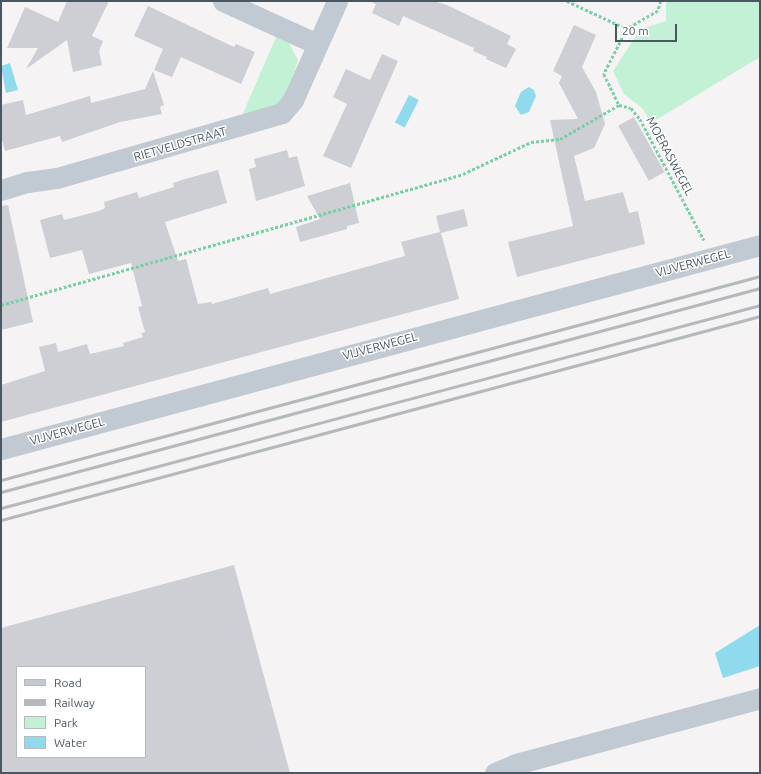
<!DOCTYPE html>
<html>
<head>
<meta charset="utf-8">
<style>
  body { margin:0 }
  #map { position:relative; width:761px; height:774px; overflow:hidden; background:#f5f3f3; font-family:Ubuntu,sans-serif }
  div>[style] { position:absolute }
  .green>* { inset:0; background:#c3f1d5 }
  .water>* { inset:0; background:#90daee; transform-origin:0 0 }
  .building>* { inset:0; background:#cdcfd5; transform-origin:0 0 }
  .path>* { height:2.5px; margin-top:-1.25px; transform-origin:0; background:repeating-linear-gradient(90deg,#7ad0a6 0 3px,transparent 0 5px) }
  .minor>* { height:21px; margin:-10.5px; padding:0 10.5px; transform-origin:10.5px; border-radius:10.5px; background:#c1cad2 }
  .rail>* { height:3px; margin:-1.5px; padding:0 1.5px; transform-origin:1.5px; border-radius:1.5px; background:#b5b8bd }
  span { translate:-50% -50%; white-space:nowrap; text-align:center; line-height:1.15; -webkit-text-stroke:3px #fff; paint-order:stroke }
  .street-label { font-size:12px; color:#4a5661 }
  .frame { position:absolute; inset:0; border:2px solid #4a5661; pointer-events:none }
  .legend { position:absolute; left:16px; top:666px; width:130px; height:92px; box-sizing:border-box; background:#fff; border:1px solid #b7bbc0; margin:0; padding:5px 7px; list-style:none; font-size:12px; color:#4a5661 }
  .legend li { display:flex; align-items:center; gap:8px; height:20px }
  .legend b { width:20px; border:1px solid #b7bbc0 }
  .scale { position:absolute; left:615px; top:24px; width:62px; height:18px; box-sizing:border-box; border:2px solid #4a5661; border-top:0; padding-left:5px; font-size:12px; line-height:14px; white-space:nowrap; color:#4a5661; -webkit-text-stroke:3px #fff; paint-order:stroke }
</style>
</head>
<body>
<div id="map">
  <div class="green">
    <i style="clip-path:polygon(666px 1px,760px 1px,760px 57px,651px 123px,643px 109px,624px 94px,613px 71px,638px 33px,644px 28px,666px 21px)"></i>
    <i style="clip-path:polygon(277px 35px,289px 43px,298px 60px,289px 91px,277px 106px,241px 118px)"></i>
  </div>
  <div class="water">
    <i style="clip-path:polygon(10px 63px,18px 90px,6px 93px,1px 66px)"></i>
    <i style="clip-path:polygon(529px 87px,534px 90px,536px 96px,529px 112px,521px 115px,515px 106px,521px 92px)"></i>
    <i style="left:409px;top:95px;width:11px;height:31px;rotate:27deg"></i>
    <i style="clip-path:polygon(760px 625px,760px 666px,723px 678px,715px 653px)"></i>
  </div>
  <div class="building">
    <i style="clip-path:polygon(67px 1px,109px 1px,92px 36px,103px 41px,99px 51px,102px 65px,73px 72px,67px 40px,26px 69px,38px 48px,7px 48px,25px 7px,58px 22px)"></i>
    <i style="clip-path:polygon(369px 1px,433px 1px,447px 5px,511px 36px,507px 44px,516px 49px,506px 68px,486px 59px,487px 57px,473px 51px,474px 48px,403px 16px,399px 26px,372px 13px,376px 4px)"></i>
    <i style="clip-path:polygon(148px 6px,234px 47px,236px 44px,255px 52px,241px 84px,181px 57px,172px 77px,154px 70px,163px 49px,134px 36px)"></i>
    <i style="clip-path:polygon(574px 25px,596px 35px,582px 67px,596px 92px,605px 124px,594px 148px,574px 156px,585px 201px,623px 192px,629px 213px,638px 211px,645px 244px,517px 277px,508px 242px,573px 226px,550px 120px,578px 119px,559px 83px,562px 76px,553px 71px)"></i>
    <i style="clip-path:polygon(382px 54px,398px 61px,351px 168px,323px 156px,347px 104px,333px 97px,346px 69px,370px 80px)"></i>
    <i style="clip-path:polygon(153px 71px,164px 105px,160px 107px,162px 114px,120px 122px,62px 142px,60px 136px,5px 151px,1px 136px,1px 105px,23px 100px,26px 115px,90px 96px,91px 103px,145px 89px)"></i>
    <i style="left:634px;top:117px;width:63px;height:18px;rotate:61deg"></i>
    <i style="clip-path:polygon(287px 150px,289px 158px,297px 156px,305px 186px,256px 201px,249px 169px,256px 167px,254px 159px)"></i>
    <i style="clip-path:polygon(218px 170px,227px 203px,165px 222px,178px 261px,186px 259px,198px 304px,212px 302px,212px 304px,268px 288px,270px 294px,405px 256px,401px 242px,440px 232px,436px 216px,464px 209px,468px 226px,441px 233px,459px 299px,1px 422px,1px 385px,45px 371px,39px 347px,56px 343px,58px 352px,87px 344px,90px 354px,124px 346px,123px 343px,143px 337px,141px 333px,145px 332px,138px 307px,142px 306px,131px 263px,89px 274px,82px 250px,50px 258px,40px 220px,62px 214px,64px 220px,99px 211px,105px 208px,104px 202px,137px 192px,139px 198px,174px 187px,173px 183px,185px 179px)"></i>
    <i style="clip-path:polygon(350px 183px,359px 223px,347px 226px,347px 229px,300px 242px,296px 227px,320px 219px,307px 196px)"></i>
    <i style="clip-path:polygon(8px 205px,33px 322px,1px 330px,1px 206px)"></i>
    <i style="clip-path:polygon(evenodd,234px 565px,290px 773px,1px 773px,1px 628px,234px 565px,17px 667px,145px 667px,145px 757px,17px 757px,17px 667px)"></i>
  </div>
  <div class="path">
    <i style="left:567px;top:1px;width:66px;rotate:25deg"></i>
    <i style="left:661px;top:1px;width:10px;rotate:107deg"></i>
    <i style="left:658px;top:11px;width:36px;rotate:150deg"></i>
    <i style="left:627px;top:29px;width:51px;rotate:117.1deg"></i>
    <i style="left:604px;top:74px;width:34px;rotate:64deg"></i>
    <i style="left:619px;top:105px;width:12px;rotate:14deg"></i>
    <i style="left:631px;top:108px;width:14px;rotate:51deg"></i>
    <i style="left:640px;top:119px;width:137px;rotate:62.1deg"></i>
    <i style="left:1px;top:305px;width:480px;rotate:-15.8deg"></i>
    <i style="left:463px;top:174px;width:75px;rotate:-25.2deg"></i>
    <i style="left:531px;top:142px;width:29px;rotate:-6deg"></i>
    <i style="left:560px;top:139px;width:68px;rotate:-30deg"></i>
  </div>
  <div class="minor">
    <i style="left:223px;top:1px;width:103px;rotate:24.6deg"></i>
    <i style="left:1px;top:190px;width:28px;rotate:-17deg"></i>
    <i style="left:28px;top:182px;width:29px;rotate:-8deg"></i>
    <i style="left:57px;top:178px;width:234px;rotate:-16.1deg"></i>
    <i style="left:282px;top:113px;width:17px;rotate:-50deg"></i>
    <i style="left:293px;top:100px;width:108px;rotate:-66deg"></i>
    <i style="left:1px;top:449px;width:786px;rotate:-15.04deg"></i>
    <i style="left:495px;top:773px;width:23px;rotate:-23deg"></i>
    <i style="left:516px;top:764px;width:253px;rotate:-15.1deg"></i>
  </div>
  <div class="rail">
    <i style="left:1px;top:480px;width:786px;rotate:-15.04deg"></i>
    <i style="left:1px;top:492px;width:786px;rotate:-15.04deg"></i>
    <i style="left:1px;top:508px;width:786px;rotate:-14.97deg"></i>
    <i style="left:1px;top:520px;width:786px;rotate:-15.04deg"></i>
  </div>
  <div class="street-label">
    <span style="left:180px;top:144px;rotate:-16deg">RIETVELDSTRAAT</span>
    <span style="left:670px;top:156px;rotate:62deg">MOERASWEGEL</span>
    <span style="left:693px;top:263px;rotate:-15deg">VIJVERWEGEL</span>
    <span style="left:380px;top:346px;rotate:-15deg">VIJVERWEGEL</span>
    <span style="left:67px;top:431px;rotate:-15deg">VIJVERWEGEL</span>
  </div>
  <div class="frame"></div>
  <ul class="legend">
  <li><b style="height:5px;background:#c1cad2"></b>Road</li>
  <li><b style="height:5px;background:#b5b8bd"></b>Railway</li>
  <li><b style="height:11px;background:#c3f1d5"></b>Park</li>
  <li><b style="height:11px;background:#90daee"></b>Water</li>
  </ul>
  <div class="scale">20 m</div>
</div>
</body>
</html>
